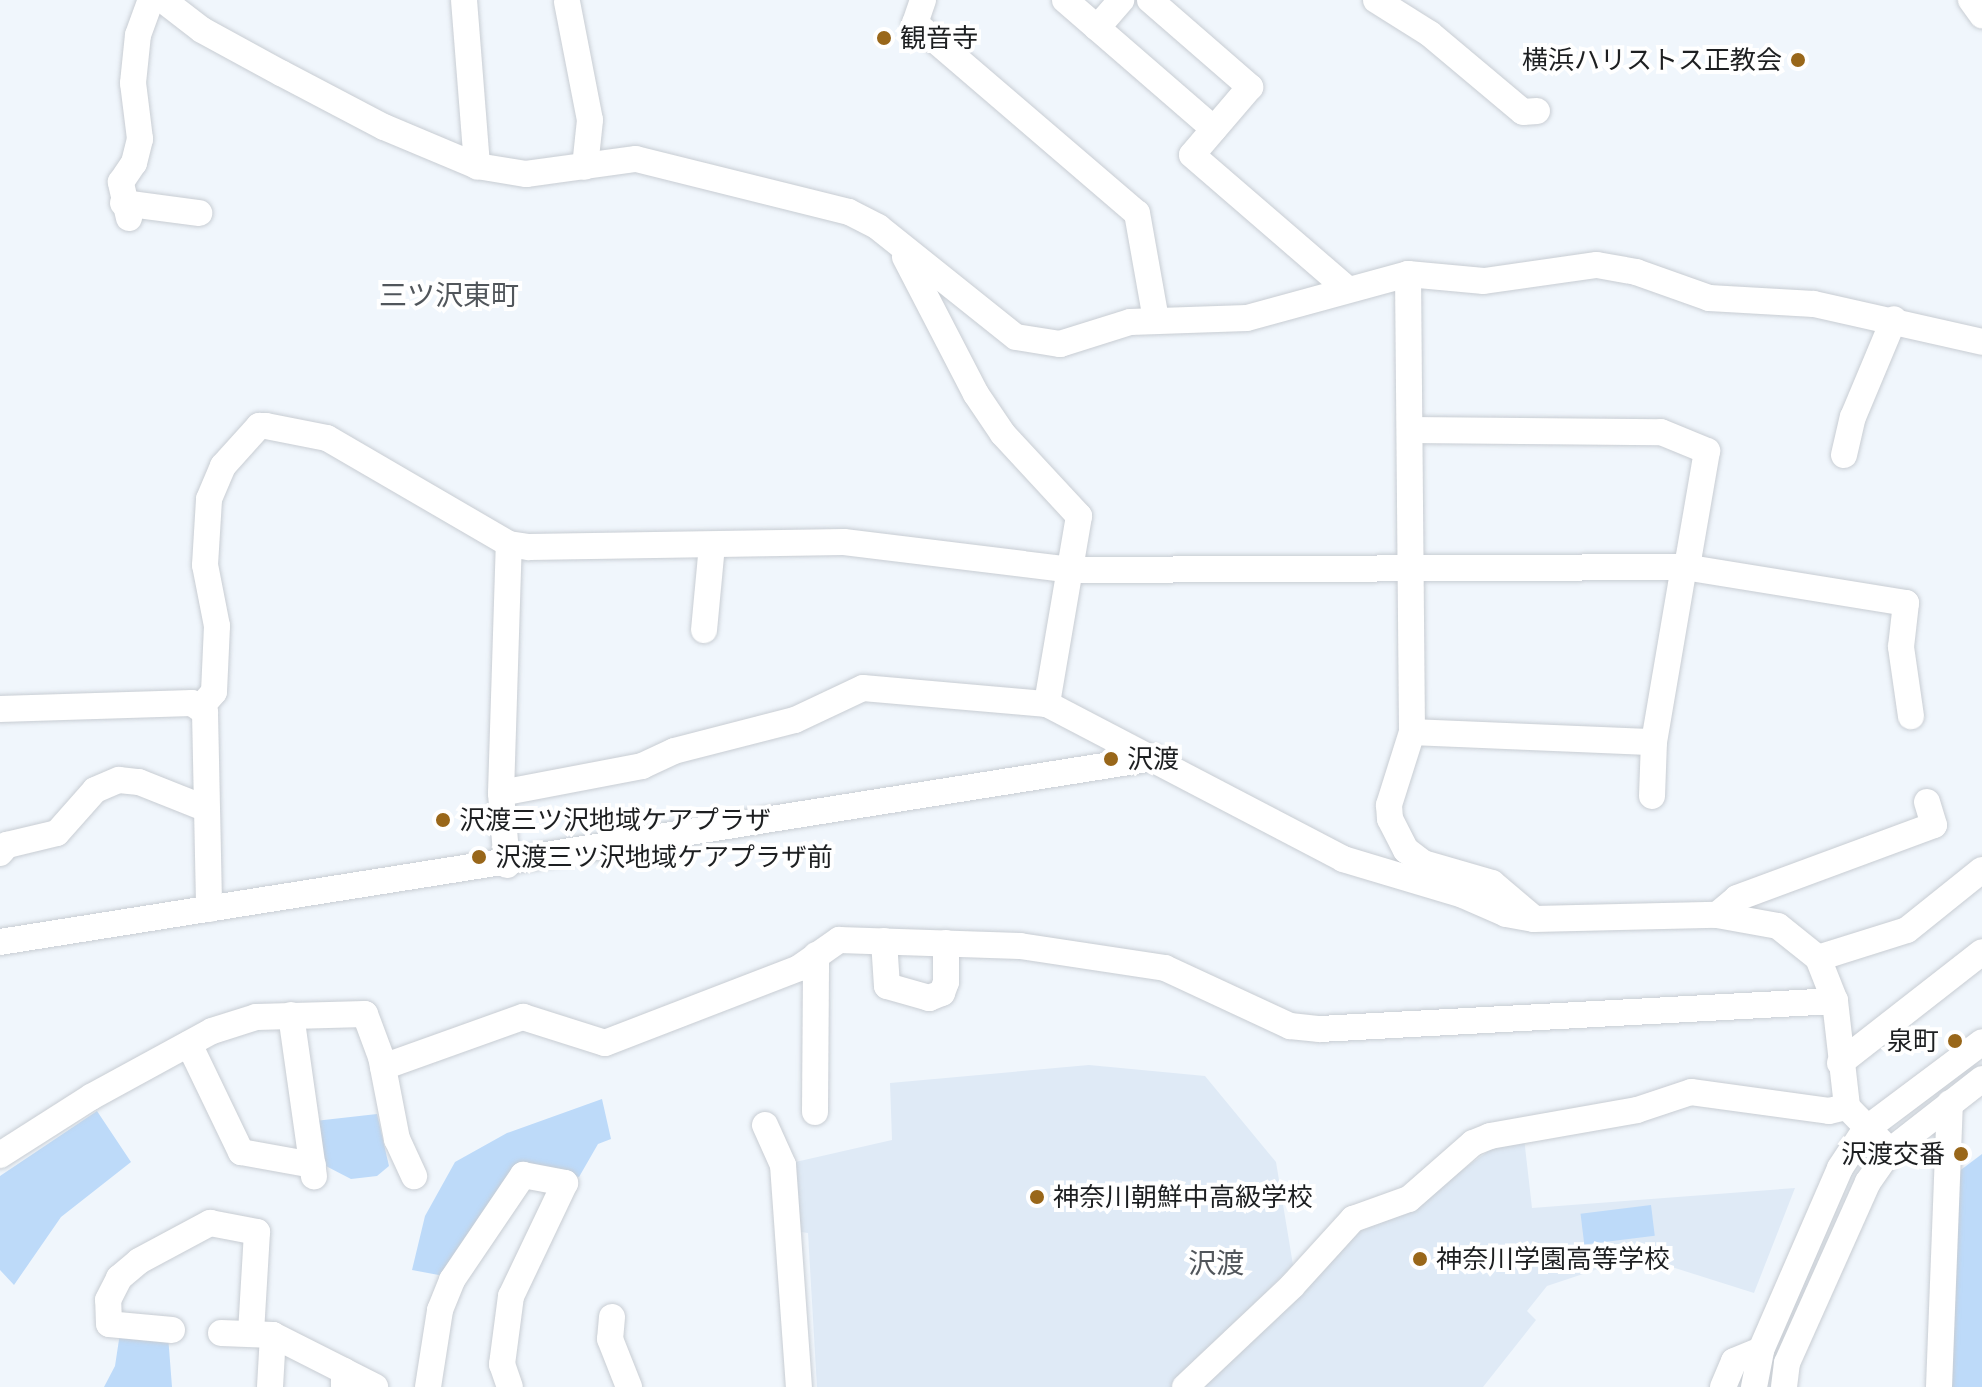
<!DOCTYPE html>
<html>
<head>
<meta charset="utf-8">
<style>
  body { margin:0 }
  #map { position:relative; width:1982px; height:1387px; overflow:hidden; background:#f0f6fc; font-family:"Public Sans","Noto Sans JP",sans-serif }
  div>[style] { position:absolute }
  .built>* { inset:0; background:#dfeaf6 }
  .green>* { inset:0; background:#bddaf9; transform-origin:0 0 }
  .roads { filter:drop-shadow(0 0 2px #c8cdd3) drop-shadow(0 0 2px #c8cdd3) }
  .minor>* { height:26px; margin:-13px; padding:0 13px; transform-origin:13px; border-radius:13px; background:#fff }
  .dots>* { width:22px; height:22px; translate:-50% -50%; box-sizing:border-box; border:4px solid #fff; border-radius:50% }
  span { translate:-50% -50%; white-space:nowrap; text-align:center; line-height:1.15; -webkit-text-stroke:8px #fff; paint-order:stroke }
  .poi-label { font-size:26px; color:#1d1f21 }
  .left { translate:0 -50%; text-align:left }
  .right { translate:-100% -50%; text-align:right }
  .neighbourhood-label { font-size:28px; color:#51565b }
</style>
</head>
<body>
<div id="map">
  <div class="built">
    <i style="clip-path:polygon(1089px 1065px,1205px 1076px,1276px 1162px,1293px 1265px,1172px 1387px,817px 1387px,808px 1233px,794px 1231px,791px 1163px,892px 1140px,890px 1083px)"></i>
    <i style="clip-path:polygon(1524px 1138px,1532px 1208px,1795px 1188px,1754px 1293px,1637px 1256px,1547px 1286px,1527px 1311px,1536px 1320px,1483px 1387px,1197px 1387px,1357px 1224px,1412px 1206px,1490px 1150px)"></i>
  </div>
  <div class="green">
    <i style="clip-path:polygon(602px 1099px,611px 1139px,598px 1144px,579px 1177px,518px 1166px,444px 1276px,412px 1270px,425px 1216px,455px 1162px,507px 1133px)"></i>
    <i style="clip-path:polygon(97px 1111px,131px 1162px,61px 1217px,14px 1285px,0 1270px,0 1176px)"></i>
    <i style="clip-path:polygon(377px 1114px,389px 1166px,377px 1176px,351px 1179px,322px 1164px,315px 1121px)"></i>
    <i style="clip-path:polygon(1982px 1154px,1982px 1387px,1944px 1387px,1950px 1178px)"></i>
    <i style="left:1651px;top:1205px;width:31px;height:71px;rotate:83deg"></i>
    <i style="clip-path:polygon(120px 1333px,168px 1335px,172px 1387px,104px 1387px,115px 1366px)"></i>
  </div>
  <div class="roads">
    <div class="minor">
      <i style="left:163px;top:0;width:49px;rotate:37.6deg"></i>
      <i style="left:202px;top:30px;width:90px;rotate:28.6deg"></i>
      <i style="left:281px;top:73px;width:116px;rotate:27.7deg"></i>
      <i style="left:384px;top:127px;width:101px;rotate:22.8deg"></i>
      <i style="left:477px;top:166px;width:50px;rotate:9.3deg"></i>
      <i style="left:526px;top:174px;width:111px;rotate:-7.8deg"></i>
      <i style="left:636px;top:159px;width:219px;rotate:14deg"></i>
      <i style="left:849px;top:212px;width:33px;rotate:27deg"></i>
      <i style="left:878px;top:227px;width:176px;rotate:38.6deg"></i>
      <i style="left:1016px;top:337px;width:45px;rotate:9deg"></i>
      <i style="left:1060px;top:344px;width:73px;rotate:-17.4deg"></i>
      <i style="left:1130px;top:322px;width:117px;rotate:-2deg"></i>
      <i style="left:1247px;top:318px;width:167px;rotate:-15.3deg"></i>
      <i style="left:1408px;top:274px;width:76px;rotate:5.3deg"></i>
      <i style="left:1484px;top:281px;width:114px;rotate:-8.1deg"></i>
      <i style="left:1597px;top:265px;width:40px;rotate:10deg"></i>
      <i style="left:1636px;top:272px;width:77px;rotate:19.6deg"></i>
      <i style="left:1709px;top:298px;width:105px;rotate:3.3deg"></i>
      <i style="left:1814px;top:304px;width:172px;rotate:12.7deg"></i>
      <i style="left:464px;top:0;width:167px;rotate:85.5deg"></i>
      <i style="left:923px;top:0;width:24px;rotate:109deg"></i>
      <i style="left:915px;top:23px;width:292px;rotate:40.6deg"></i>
      <i style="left:1137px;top:213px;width:109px;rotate:79.9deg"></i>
      <i style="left:1065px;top:0;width:197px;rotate:40.9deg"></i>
      <i style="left:1150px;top:0;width:133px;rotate:41deg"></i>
      <i style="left:1250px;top:87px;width:89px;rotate:130.5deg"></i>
      <i style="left:1192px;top:155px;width:203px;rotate:40.8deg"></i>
      <i style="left:1376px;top:0;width:64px;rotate:32.2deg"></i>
      <i style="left:1430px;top:34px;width:121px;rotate:40deg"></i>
      <i style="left:1523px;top:112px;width:14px;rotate:-4deg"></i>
      <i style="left:1971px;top:0;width:19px;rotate:54deg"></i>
      <i style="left:567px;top:2px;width:120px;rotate:79deg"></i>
      <i style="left:590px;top:120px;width:47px;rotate:96.1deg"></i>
      <i style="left:1097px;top:28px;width:37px;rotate:-49deg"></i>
      <i style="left:123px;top:203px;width:77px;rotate:7.5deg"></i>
      <i style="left:129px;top:218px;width:37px;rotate:-103deg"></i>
      <i style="left:121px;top:182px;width:23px;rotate:-56deg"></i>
      <i style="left:134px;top:163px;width:25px;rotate:-76deg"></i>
      <i style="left:140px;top:139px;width:56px;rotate:-97.1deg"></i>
      <i style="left:133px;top:83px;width:48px;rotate:-84.1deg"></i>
      <i style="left:138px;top:35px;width:37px;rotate:-70deg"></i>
      <i style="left:905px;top:257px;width:154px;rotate:62.6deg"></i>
      <i style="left:976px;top:394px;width:48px;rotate:56deg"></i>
      <i style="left:1003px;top:434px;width:112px;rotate:47.2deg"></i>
      <i style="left:1079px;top:516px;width:191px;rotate:99.7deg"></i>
      <i style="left:1047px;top:704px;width:334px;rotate:27.6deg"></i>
      <i style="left:1343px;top:859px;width:125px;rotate:16.7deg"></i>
      <i style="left:1463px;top:895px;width:47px;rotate:23.8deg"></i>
      <i style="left:1506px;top:914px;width:28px;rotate:10deg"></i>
      <i style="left:1534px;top:919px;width:183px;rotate:-1.3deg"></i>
      <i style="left:1717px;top:915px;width:62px;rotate:10.2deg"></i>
      <i style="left:1778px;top:926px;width:51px;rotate:38.7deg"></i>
      <i style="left:1818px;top:958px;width:46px;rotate:68.4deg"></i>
      <i style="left:1835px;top:1001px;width:107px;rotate:83.5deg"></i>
      <i style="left:1847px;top:1107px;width:62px;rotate:45.7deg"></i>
      <i style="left:1408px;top:274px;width:458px;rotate:89.5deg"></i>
      <i style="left:1412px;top:732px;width:77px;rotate:107.5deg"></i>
      <i style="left:1389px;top:805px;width:14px;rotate:86deg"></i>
      <i style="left:1390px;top:819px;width:35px;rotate:63deg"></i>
      <i style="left:1406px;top:850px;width:21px;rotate:37deg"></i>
      <i style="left:1423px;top:863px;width:72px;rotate:16.2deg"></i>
      <i style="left:1492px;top:883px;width:51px;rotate:40.2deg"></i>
      <i style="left:1411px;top:430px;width:250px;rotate:0.5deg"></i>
      <i style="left:1661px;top:432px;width:50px;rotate:22.4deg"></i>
      <i style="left:1707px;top:451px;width:118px;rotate:99.8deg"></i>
      <i style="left:1844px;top:455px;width:39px;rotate:-77deg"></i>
      <i style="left:1853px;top:417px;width:106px;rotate:-67.3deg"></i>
      <i style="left:704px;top:630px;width:85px;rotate:-84.6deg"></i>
      <i style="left:200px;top:708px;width:21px;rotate:-49deg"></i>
      <i style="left:214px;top:692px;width:66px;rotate:-87.4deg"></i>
      <i style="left:217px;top:626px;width:62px;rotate:-101.1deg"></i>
      <i style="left:205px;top:565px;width:66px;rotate:-86.5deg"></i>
      <i style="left:209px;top:499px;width:36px;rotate:-67deg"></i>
      <i style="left:223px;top:466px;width:54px;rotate:-48deg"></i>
      <i style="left:259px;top:426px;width:7px"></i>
      <i style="left:266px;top:426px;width:62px;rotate:11.1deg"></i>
      <i style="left:327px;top:438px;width:211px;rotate:30.2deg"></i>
      <i style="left:509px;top:544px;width:20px;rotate:9deg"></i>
      <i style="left:529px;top:547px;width:315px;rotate:-0.9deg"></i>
      <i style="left:844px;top:542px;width:229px;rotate:7deg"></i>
      <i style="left:1071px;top:570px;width:613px;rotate:-0.28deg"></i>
      <i style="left:1684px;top:567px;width:225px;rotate:9.2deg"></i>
      <i style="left:1906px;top:603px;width:44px;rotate:96.5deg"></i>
      <i style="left:1901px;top:647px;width:70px;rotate:81.8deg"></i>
      <i style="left:0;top:709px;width:192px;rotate:-1.8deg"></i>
      <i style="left:192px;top:703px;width:16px;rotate:35deg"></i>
      <i style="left:205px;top:712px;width:197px;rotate:88.8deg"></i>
      <i style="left:1412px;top:732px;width:242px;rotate:2.4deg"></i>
      <i style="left:501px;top:793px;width:144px;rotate:-10.8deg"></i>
      <i style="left:642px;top:766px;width:35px;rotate:-25deg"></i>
      <i style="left:674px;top:751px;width:125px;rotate:-14.4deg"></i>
      <i style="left:795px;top:720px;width:75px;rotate:-25.2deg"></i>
      <i style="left:863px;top:688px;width:185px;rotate:5deg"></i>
      <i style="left:1652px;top:796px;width:54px;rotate:-87.9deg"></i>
      <i style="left:1654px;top:742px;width:178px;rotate:-80.3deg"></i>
      <i style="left:0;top:853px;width:11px;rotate:-49deg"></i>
      <i style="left:7px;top:845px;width:51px;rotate:-13.5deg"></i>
      <i style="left:57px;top:833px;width:57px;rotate:-48.5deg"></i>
      <i style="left:95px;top:790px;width:26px;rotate:-23deg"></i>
      <i style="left:119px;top:780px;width:20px;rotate:6deg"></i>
      <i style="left:139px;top:782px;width:73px;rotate:21.7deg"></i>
      <i style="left:507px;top:865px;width:72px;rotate:-94.8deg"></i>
      <i style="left:501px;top:793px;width:249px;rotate:-88.2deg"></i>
      <i style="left:1717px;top:915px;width:26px;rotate:-40deg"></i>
      <i style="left:1737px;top:898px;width:210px;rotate:-20.3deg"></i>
      <i style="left:1934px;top:825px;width:24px;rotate:-107deg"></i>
      <i style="left:884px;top:941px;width:45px;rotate:86.2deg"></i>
      <i style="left:887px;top:986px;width:44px;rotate:15.9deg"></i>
      <i style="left:929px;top:998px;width:14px;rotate:-21deg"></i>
      <i style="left:942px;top:993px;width:12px;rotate:-70deg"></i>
      <i style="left:946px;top:982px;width:39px;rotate:-90deg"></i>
      <i style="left:0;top:942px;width:1169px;rotate:-9.06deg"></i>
      <i style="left:1818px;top:958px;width:93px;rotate:-17.5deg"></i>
      <i style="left:1907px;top:930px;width:96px;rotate:-38.7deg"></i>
      <i style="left:291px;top:1015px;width:163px;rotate:81.9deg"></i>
      <i style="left:189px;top:1044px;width:120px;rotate:64.3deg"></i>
      <i style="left:241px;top:1152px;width:73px;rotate:10.2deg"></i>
      <i style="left:1840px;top:1063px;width:180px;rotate:-38deg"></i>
      <i style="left:383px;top:1067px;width:149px;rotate:-19.7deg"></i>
      <i style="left:523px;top:1017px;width:86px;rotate:17.6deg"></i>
      <i style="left:605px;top:1043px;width:208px;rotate:-21.1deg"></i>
      <i style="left:799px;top:968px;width:49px;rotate:-35deg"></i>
      <i style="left:839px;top:940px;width:181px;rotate:1.9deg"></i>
      <i style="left:1020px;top:946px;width:147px;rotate:8.6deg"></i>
      <i style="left:1165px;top:968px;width:138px;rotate:24.9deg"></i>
      <i style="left:1290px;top:1026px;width:30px;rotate:6deg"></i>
      <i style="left:1320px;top:1029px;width:516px;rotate:-3.11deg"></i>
      <i style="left:815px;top:1112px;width:157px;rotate:-89.6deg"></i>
      <i style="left:765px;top:1125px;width:44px;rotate:65.8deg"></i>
      <i style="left:783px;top:1165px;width:223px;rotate:85.9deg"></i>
      <i style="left:0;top:1155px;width:108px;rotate:-32.5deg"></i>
      <i style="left:91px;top:1097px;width:138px;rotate:-28.6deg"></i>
      <i style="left:212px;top:1031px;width:46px;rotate:-17.7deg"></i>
      <i style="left:256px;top:1017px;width:109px;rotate:-1.6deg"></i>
      <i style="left:365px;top:1014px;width:46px;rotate:69.6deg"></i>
      <i style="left:381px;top:1057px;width:84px;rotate:79deg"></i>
      <i style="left:397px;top:1139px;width:41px;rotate:65.3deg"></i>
      <i style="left:612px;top:1317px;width:22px;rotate:95deg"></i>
      <i style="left:610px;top:1339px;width:52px;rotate:68.4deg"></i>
      <i style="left:172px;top:1330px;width:63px;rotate:-174.6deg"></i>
      <i style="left:109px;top:1324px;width:24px;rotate:-92deg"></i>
      <i style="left:108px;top:1300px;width:25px;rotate:-63deg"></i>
      <i style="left:119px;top:1278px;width:26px;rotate:-40deg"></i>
      <i style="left:139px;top:1261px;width:81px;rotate:-28.2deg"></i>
      <i style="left:210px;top:1223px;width:48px;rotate:10.8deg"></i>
      <i style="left:257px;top:1232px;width:102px;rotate:93.4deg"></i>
      <i style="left:221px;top:1333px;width:52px;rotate:2.2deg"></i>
      <i style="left:273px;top:1335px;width:80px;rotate:26.9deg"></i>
      <i style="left:344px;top:1371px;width:16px;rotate:90deg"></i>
      <i style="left:344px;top:1371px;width:35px;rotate:27deg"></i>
      <i style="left:270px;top:1387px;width:52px;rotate:-86.7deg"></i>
      <i style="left:428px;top:1387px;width:78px;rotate:-81.1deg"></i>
      <i style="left:440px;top:1310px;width:32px;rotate:-68deg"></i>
      <i style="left:452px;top:1280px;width:127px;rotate:-55.9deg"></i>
      <i style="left:523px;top:1175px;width:43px;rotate:10.8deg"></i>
      <i style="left:565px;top:1183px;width:125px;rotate:115.5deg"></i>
      <i style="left:511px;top:1296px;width:69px;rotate:97.5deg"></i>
      <i style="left:502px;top:1364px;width:24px;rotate:71deg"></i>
      <i style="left:1185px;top:1387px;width:147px;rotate:-43.3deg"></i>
      <i style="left:1292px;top:1286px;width:91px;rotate:-47.7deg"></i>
      <i style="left:1353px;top:1219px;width:59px;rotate:-19.7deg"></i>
      <i style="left:1409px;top:1199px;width:85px;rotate:-41.2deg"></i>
      <i style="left:1473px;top:1143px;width:18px;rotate:-22deg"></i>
      <i style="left:1490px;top:1136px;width:149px;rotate:-10deg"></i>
      <i style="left:1637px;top:1110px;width:57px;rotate:-18.4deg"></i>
      <i style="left:1691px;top:1092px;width:139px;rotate:7.8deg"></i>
      <i style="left:1829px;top:1111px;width:18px;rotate:-13deg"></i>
      <i style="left:1723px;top:1387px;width:28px;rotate:-67deg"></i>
      <i style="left:1734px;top:1361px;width:29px;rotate:-22deg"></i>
      <i style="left:1754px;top:1387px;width:38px;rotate:-79deg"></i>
      <i style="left:1761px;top:1350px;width:198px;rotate:-66.5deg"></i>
      <i style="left:1840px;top:1168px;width:45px;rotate:-56.7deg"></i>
      <i style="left:1865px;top:1130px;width:146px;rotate:-36.9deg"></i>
      <i style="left:1784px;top:1387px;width:24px;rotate:-83deg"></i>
      <i style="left:1787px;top:1363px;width:198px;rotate:-65.9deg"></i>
      <i style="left:1868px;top:1182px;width:38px;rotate:-55deg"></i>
      <i style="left:1890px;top:1151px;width:117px;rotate:-38deg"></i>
      <i style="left:1939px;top:1387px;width:284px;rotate:-87.8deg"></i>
    </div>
  </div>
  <div class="dots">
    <i style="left:884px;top:38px;background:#99671a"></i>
    <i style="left:1798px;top:60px;background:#99671a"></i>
    <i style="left:1111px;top:759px;background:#99671a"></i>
    <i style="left:443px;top:820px;background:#99671a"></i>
    <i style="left:479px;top:857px;background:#99671a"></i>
    <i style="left:1955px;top:1041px;background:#99671a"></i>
    <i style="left:1961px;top:1154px;background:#99671a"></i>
    <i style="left:1037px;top:1197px;background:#99671a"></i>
    <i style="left:1420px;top:1259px;background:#99671a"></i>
  </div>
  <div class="poi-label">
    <span class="left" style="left:900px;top:38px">観音寺</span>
    <span class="right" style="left:1782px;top:60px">横浜ハリストス正教会</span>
    <span class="left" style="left:1127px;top:759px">沢渡</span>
    <span class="left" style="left:459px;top:820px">沢渡三ツ沢地域ケアプラザ</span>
    <span class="left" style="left:495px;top:857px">沢渡三ツ沢地域ケアプラザ前</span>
    <span class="right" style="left:1939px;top:1041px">泉町</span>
    <span class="right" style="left:1945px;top:1154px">沢渡交番</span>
    <span class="left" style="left:1053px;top:1197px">神奈川朝鮮中高級学校</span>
    <span class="left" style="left:1436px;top:1259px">神奈川学園高等学校</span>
  </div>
  <div class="neighbourhood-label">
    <span style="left:449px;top:295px">三ツ沢東町</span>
    <span style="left:1216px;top:1263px">沢渡</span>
  </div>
</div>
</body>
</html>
